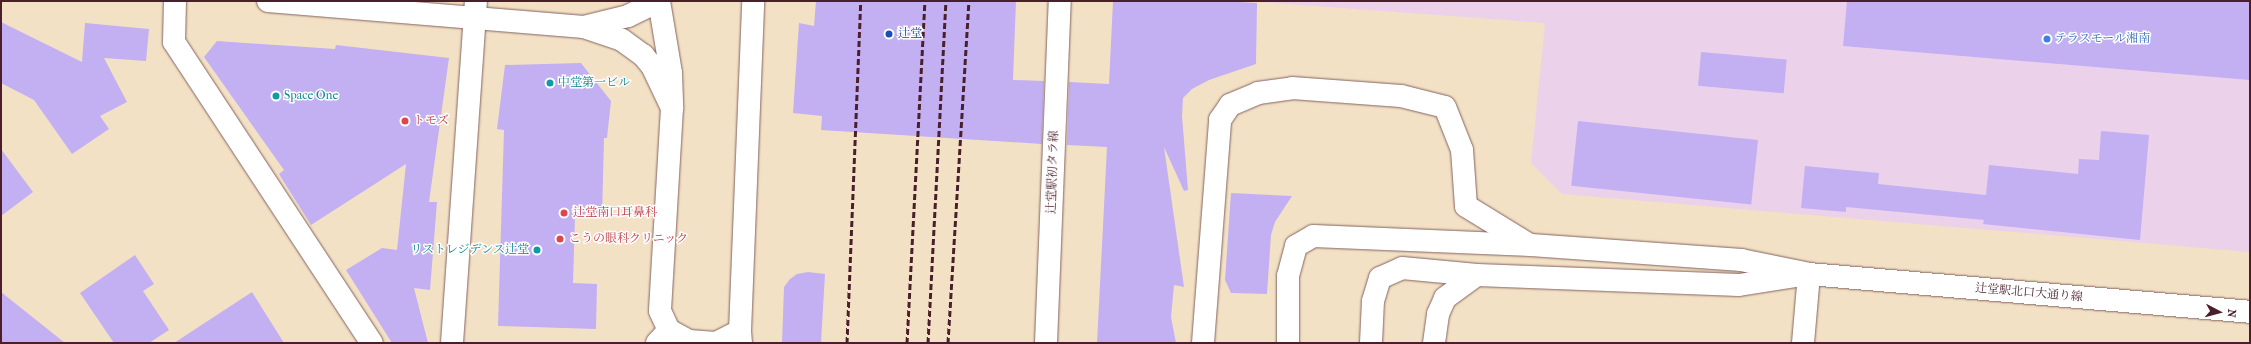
<!DOCTYPE html>
<html>
<head>
<meta charset="utf-8">
<style>
  body { margin:0 }
  #map { position:relative; width:2251px; height:344px; overflow:hidden; background:#f3e1c5; font-family:"IM FELL French Canon","Noto Serif JP",serif }
  div>[style] { position:absolute }
  .built>* { inset:0; background:#ecd1ea }
  .building>* { inset:0; background:#c2b0f2; transform-origin:0 0 }
  .roads { filter:drop-shadow(0 0 1px #856361) drop-shadow(0 0 1px #856361) }
  .minor>* { height:22px; margin:-11px; padding:0 11px; transform-origin:11px; border-radius:11px; background:#fff }
  .rail>* { height:3px; margin-top:-1.5px; transform-origin:0; background:repeating-linear-gradient(90deg,#4a1f2b 0 6px,transparent 0 9px) }
  .dots>* { width:11px; height:11px; translate:-50% -50%; box-sizing:border-box; border:2px solid #fff; border-radius:50% }
  span { translate:-50% -50%; white-space:nowrap; text-align:center; line-height:1.15; -webkit-text-stroke:3px #fff; paint-order:stroke }
  .transit-label { font-size:12px; color:#164399 }
  .left { translate:0 -50%; text-align:left }
  .shop-label { font-size:12px; color:#366cbe }
  .culture-label { font-size:12px; color:#0d838f }
  .right { translate:-100% -50%; text-align:right }
  .health-label { font-size:12px; color:#be3a42 }
  .street-label { font-size:12px; color:#4a1f2b }
  .frame { position:absolute; inset:0; border:2px solid #4a1f2b; pointer-events:none }
  .north { position:absolute; left:2199px; top:292px; width:40px; height:40px; -webkit-text-stroke:3px #fff; paint-order:stroke; rotate:96deg; font-size:11px; font-weight:700; line-height:16px; text-align:center; color:#4a1f2b }
  .north::after { content:''; display:block; margin:auto; width:14px; height:18px; background:#4a1f2b; clip-path:polygon(50% 0,100% 100%,50% 72%,0 100%) }
</style>
</head>
<body>
<div id="map">
  <div class="built">
    <i style="clip-path:polygon(1246px 1px,2250px 1px,2250px 252px,1562px 194px,1531px 163px,1545px 23px)"></i>
  </div>
  <div class="building">
    <i style="clip-path:polygon(816px 1px,1016px 1px,1013px 80px,1044px 81px,1042px 144px,821px 130px,822px 116px,793px 113px,799px 23px,814px 26px)"></i>
    <i style="clip-path:polygon(1113px 1px,1221px 1px,1257px 3px,1256px 64px,1209px 80px,1192px 89px,1183px 98px,1182px 116px,1188px 190px,1184px 191px,1164px 147px,1184px 287px,1174px 285px,1171px 317px,1176px 343px,1097px 343px,1107px 147px,1067px 145px,1069px 82px,1109px 84px)"></i>
    <i style="clip-path:polygon(1847px 1px,2250px 1px,2250px 80px,1843px 46px)"></i>
    <i style="clip-path:polygon(1px 22px,82px 62px,85px 23px,149px 29px,146px 61px,104px 58px,127px 102px,100px 116px,109px 129px,72px 154px,34px 100px,1px 83px)"></i>
    <i style="clip-path:polygon(217px 41px,335px 49px,336px 45px,449px 58px,429px 202px,437px 202px,430px 290px,414px 288px,428px 343px,392px 343px,346px 270px,382px 248px,397px 250px,406px 164px,311px 225px,279px 174px,284px 170px,204px 57px)"></i>
    <i style="left:1701px;top:52px;width:86px;height:34px;rotate:5deg"></i>
    <i style="clip-path:polygon(581px 63px,611px 101px,607px 138px,604px 138px,602px 218px,575px 216px,573px 283px,597px 284px,596px 329px,498px 326px,504px 130px,497px 129px,505px 65px)"></i>
    <i style="left:1578px;top:121px;width:181px;height:65px;rotate:6deg"></i>
    <i style="clip-path:polygon(2101px 131px,2149px 135px,2140px 240px,1983px 224px,1984px 220px,1846px 207px,1846px 212px,1801px 208px,1805px 166px,1879px 173px,1878px 184px,1986px 195px,1989px 165px,2078px 174px,2079px 159px,2099px 160px)"></i>
    <i style="clip-path:polygon(1px 149px,33px 192px,1px 216px)"></i>
    <i style="clip-path:polygon(1231px 193px,1292px 196px,1275px 222px,1271px 235px,1267px 294px,1231px 293px,1225px 280px)"></i>
    <i style="clip-path:polygon(135px 255px,154px 284px,143px 291px,169px 330px,149px 343px,114px 343px,80px 293px)"></i>
    <i style="clip-path:polygon(808px 272px,825px 274px,821px 343px,782px 343px,784px 287px,790px 279px,797px 274px)"></i>
    <i style="clip-path:polygon(1px 292px,65px 343px,1px 343px)"></i>
    <i style="clip-path:polygon(252px 292px,284px 343px,174px 343px)"></i>
  </div>
  <div class="roads">
    <div class="minor">
      <i style="left:175px;top:1px;width:41px;rotate:91.4deg"></i>
      <i style="left:174px;top:42px;width:360px;rotate:56.7deg"></i>
      <i style="left:268px;top:1px;width:317px;rotate:4.7deg"></i>
      <i style="left:584px;top:27px;width:40px;rotate:18.9deg"></i>
      <i style="left:622px;top:40px;width:26px;rotate:36deg"></i>
      <i style="left:643px;top:55px;width:14px;rotate:51deg"></i>
      <i style="left:652px;top:66px;width:47px;rotate:64.5deg"></i>
      <i style="left:659px;top:1px;width:73px;rotate:80.5deg"></i>
      <i style="left:671px;top:73px;width:35px;rotate:88deg"></i>
      <i style="left:672px;top:108px;width:203px;rotate:93.4deg"></i>
      <i style="left:660px;top:311px;width:21px;rotate:65deg"></i>
      <i style="left:669px;top:330px;width:23px;rotate:29deg"></i>
      <i style="left:689px;top:341px;width:27px;rotate:4deg"></i>
      <i style="left:716px;top:343px;width:27px;rotate:-27deg"></i>
      <i style="left:584px;top:27px;width:45px;rotate:-14deg"></i>
      <i style="left:628px;top:16px;width:34px;rotate:-26deg"></i>
      <i style="left:452px;top:343px;width:343px;rotate:-86deg"></i>
      <i style="left:657px;top:343px;width:18px;rotate:-47deg"></i>
      <i style="left:741px;top:343px;width:12px;rotate:-95deg"></i>
      <i style="left:740px;top:331px;width:330px;rotate:-87.7deg"></i>
      <i style="left:1046px;top:343px;width:342px;rotate:-87.7deg"></i>
      <i style="left:1203px;top:343px;width:224px;rotate:-85.6deg"></i>
      <i style="left:1220px;top:120px;width:18px;rotate:-56deg"></i>
      <i style="left:1230px;top:105px;width:30px;rotate:-23deg"></i>
      <i style="left:1258px;top:93px;width:34px;rotate:-8deg"></i>
      <i style="left:1292px;top:88px;width:109px;rotate:4.2deg"></i>
      <i style="left:1401px;top:96px;width:45px;rotate:14deg"></i>
      <i style="left:1445px;top:107px;width:46px;rotate:68.4deg"></i>
      <i style="left:1462px;top:150px;width:56px;rotate:85.9deg"></i>
      <i style="left:1466px;top:206px;width:73px;rotate:31.5deg"></i>
      <i style="left:1288px;top:343px;width:67px;rotate:-90deg"></i>
      <i style="left:1288px;top:276px;width:31px;rotate:-75deg"></i>
      <i style="left:1296px;top:246px;width:20px;rotate:-30deg"></i>
      <i style="left:1313px;top:236px;width:218px;rotate:2.4deg"></i>
      <i style="left:1531px;top:245px;width:211px;rotate:4.1deg"></i>
      <i style="left:1741px;top:260px;width:69px;rotate:11.6deg"></i>
      <i style="left:1809px;top:274px;width:443px;rotate:4.9deg"></i>
      <i style="left:1371px;top:343px;width:42px;rotate:-87.3deg"></i>
      <i style="left:1373px;top:301px;width:24px;rotate:-73deg"></i>
      <i style="left:1380px;top:278px;width:24px;rotate:-24deg"></i>
      <i style="left:1402px;top:268px;width:75px;rotate:5.3deg"></i>
      <i style="left:1477px;top:275px;width:262px;rotate:2.2deg"></i>
      <i style="left:1739px;top:285px;width:58px;rotate:-9deg"></i>
      <i style="left:1434px;top:343px;width:29px;rotate:-82deg"></i>
      <i style="left:1438px;top:314px;width:17px;rotate:-66deg"></i>
      <i style="left:1445px;top:298px;width:39px;rotate:-36deg"></i>
      <i style="left:1803px;top:343px;width:69px;rotate:-85deg"></i>
    </div>
  </div>
  <div class="rail">
    <i style="left:847px;top:343px;width:342px;rotate:-87.7deg"></i>
    <i style="left:907px;top:343px;width:342px;rotate:-87deg"></i>
    <i style="left:928px;top:343px;width:342px;rotate:-87deg"></i>
    <i style="left:948px;top:343px;width:343px;rotate:-86.5deg"></i>
  </div>
  <div class="dots">
    <i style="left:889px;top:34px;background:#1a4fb4"></i>
    <i style="left:2047px;top:39px;background:#3f7fe0"></i>
    <i style="left:550px;top:83px;background:#0f9aa8"></i>
    <i style="left:276px;top:96px;background:#0f9aa8"></i>
    <i style="left:405px;top:121px;background:#e0444e"></i>
    <i style="left:564px;top:213px;background:#e0444e"></i>
    <i style="left:560px;top:239px;background:#e0444e"></i>
    <i style="left:537px;top:250px;background:#0f9aa8"></i>
  </div>
  <div class="transit-label">
    <span class="left" style="left:898px;top:34px">辻堂</span>
  </div>
  <div class="shop-label">
    <span class="left" style="left:2055px;top:39px">テラスモール湘南</span>
  </div>
  <div class="culture-label">
    <span class="left" style="left:558px;top:83px">中堂第一ビル</span>
    <span class="left" style="left:284px;top:96px">Space One</span>
    <span class="right" style="left:529px;top:250px">リストレジデンス辻堂</span>
  </div>
  <div class="health-label">
    <span class="left" style="left:413px;top:121px">トモズ</span>
    <span class="left" style="left:573px;top:213px">辻堂南口耳鼻科</span>
    <span class="left" style="left:569px;top:239px">こうの眼科クリニック</span>
  </div>
  <div class="street-label">
    <span style="left:1053px;top:172px;rotate:-88deg">辻堂駅初タラ線</span>
    <span style="left:2029px;top:293px;rotate:5deg">辻堂駅北口大通り線</span>
  </div>
  <div class="frame"></div>
  <div class="north">N</div>
</div>
</body>
</html>
